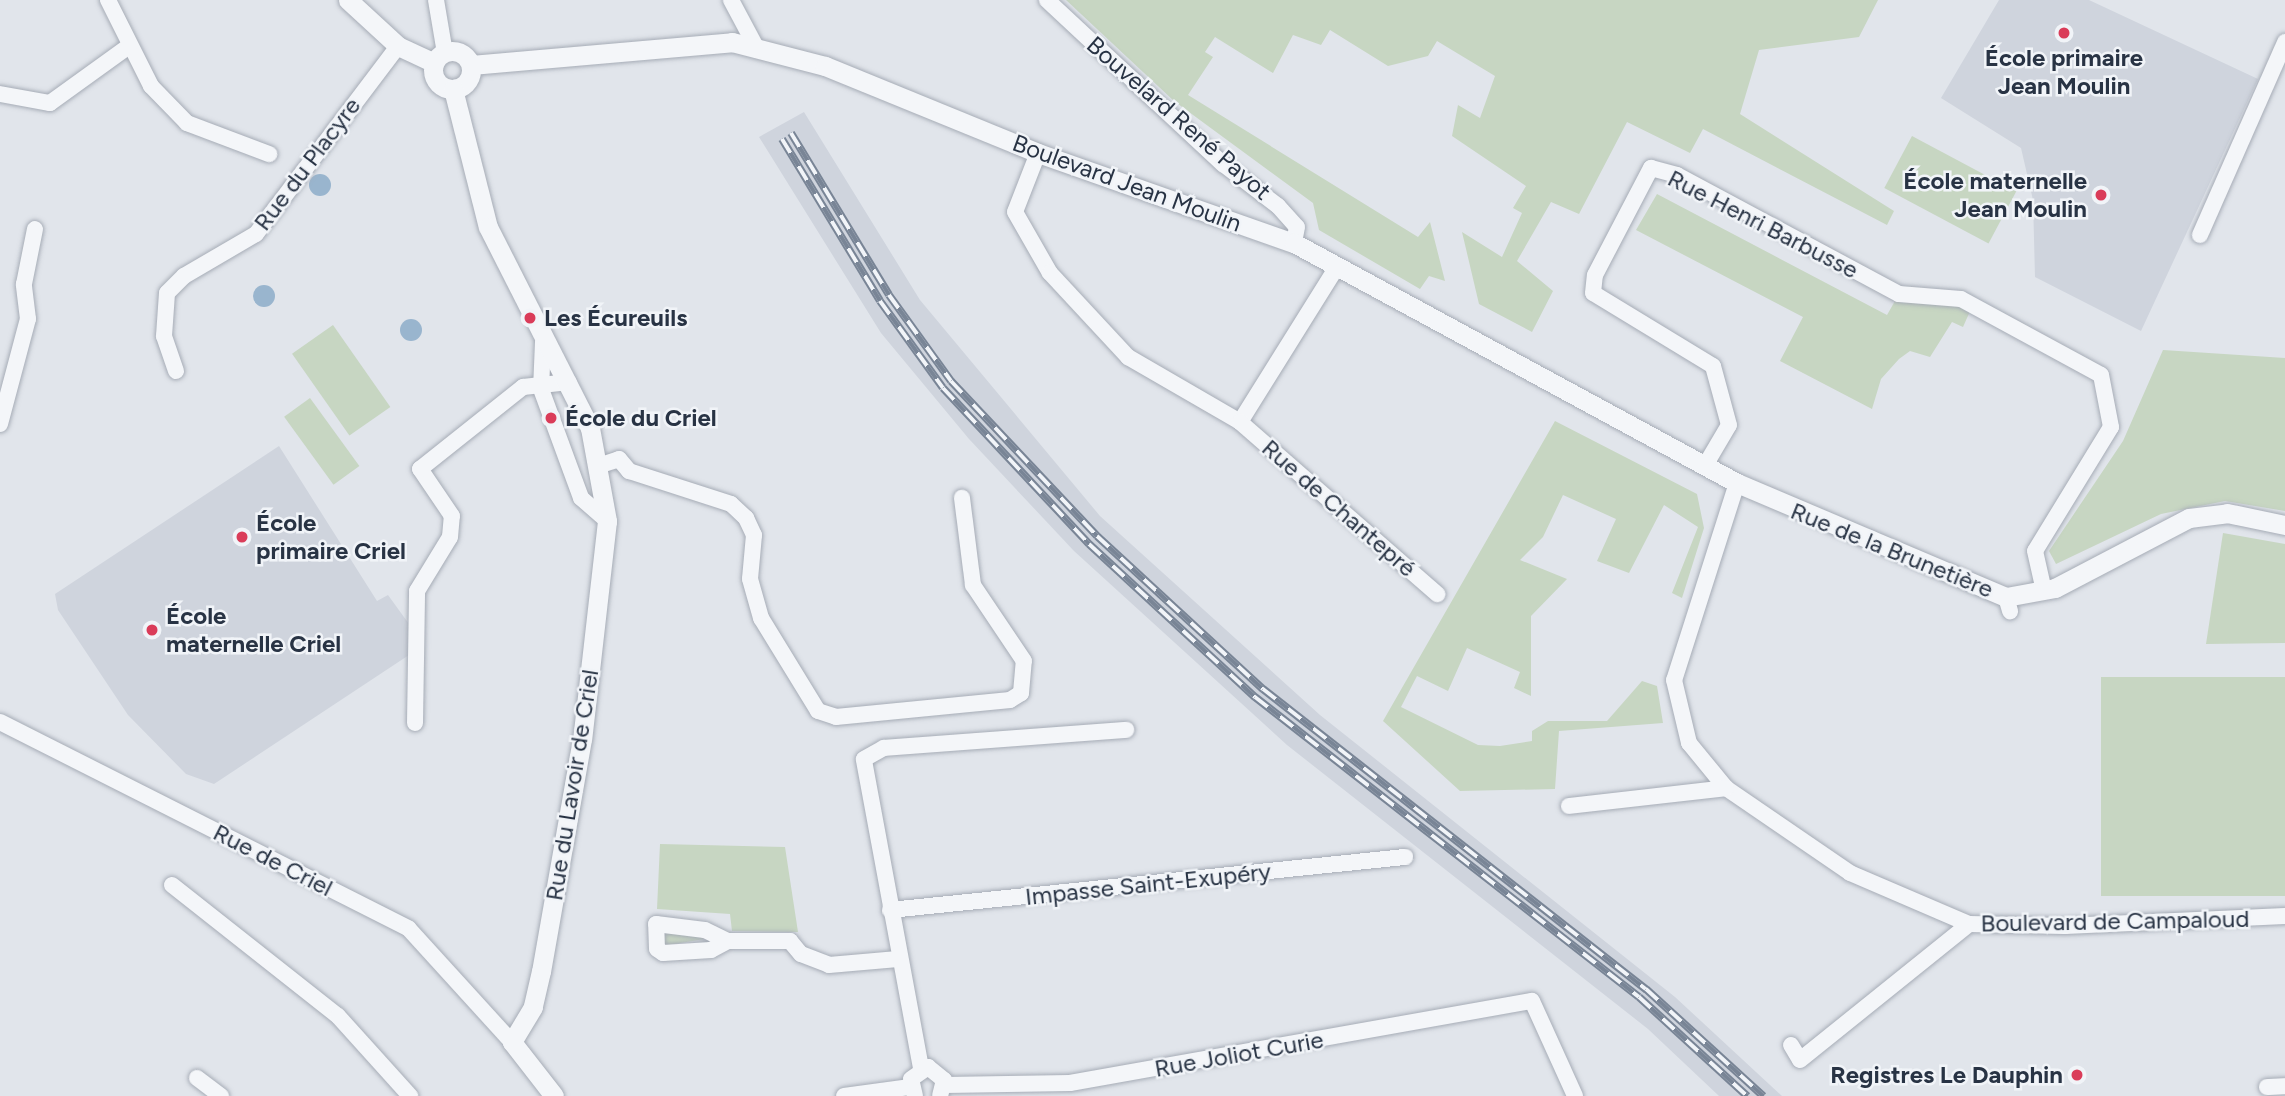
<!DOCTYPE html>
<html>
<head>
<meta charset="utf-8">
<style>
  body { margin:0 }
  #map { position:relative; width:2285px; height:1096px; overflow:hidden; background:#e1e5eb; font-family:Figtree,sans-serif }
  div>[style] { position:absolute }
  .built>* { inset:0; background:#cfd4dd }
  .green>* { inset:0; background:#c7d6c2; transform-origin:0 0 }
  .water>* { inset:0; background:#99b5ce }
  .round { border-radius:50% }
  .roads { filter:drop-shadow(0 0 2px #a6acb6) drop-shadow(0 0 2px #a6acb6) }
  .minor>* { height:16px; margin:-8px; padding:0 8px; transform-origin:8px; border-radius:8px; background:#f4f6f9 }
  .tertiary>* { height:19px; margin:-9.5px; padding:0 9.5px; transform-origin:9.5px; border-radius:9.5px; background:#f4f6f9 }
  .tertiary>.ring { margin:-9.5px; padding:0; box-sizing:content-box; background:none; border:19px solid #f4f6f9; border-radius:50% }
  .rail>* { height:8px; margin-top:-4px; transform-origin:0; background:repeating-linear-gradient(90deg,#f1f4f8 0 16px,#798596 0 32px); box-sizing:border-box; border-block:2px solid #798596 }
  .dots>* { width:19px; height:19px; translate:-50% -50%; box-sizing:border-box; border:4px solid #f1f4f8; border-radius:50% }
  span { translate:-50% -50%; white-space:nowrap; text-align:center; line-height:1.15; -webkit-text-stroke:5px #f1f4f8; paint-order:stroke }
  .poi-label { font-size:24px; color:#283344; font-weight:700 }
  .right { translate:-100% -50%; text-align:right }
  .left { translate:0 -50%; text-align:left }
  .street-label { font-size:24px; color:#283344 }
</style>
</head>
<body>
<div id="map">
  <div class="built">
    <i style="clip-path:polygon(1999px 0,2089px 0,2258px 79px,2141px 331px,2035px 277px,2033px 200px,2021px 148px,1941px 98px)"></i>
    <i style="clip-path:polygon(804px 112px,920px 300px,1100px 516px,1320px 715px,1675px 997px,1782px 1096px,1719px 1096px,1648px 1029px,1287px 745px,1074px 551px,969px 439px,881px 333px,759px 137px)"></i>
    <i style="clip-path:polygon(279px 446px,377px 601px,388px 595px,409px 624px,409px 655px,214px 784px,186px 774px,128px 715px,58px 610px,55px 594px)"></i>
  </div>
  <div class="green">
    <i style="clip-path:polygon(1066px 0,1878px 0,1859px 37px,1759px 50px,1740px 114px,1894px 211px,1887px 225px,1703px 129px,1690px 153px,1627px 122px,1579px 214px,1551px 202px,1517px 261px,1553px 291px,1532px 332px,1479px 304px,1462px 232px,1502px 257px,1522px 213px,1513px 208px,1526px 186px,1452px 136px,1458px 105px,1480px 118px,1495px 76px,1437px 41px,1428px 56px,1388px 66px,1330px 30px,1321px 45px,1293px 35px,1273px 73px,1215px 37px,1205px 52px,1213px 57px,1188px 95px,1418px 237px,1430px 222px,1445px 281px,1429px 276px,1420px 289px,1319px 230px,1313px 203px,1174px 101px)"></i>
    <i style="left:1912px;top:136px;width:118px;height:59px;rotate:28deg"></i>
    <i style="clip-path:polygon(1657px 194px,1887px 315px,1899px 294px,1971px 309px,1963px 327px,1952px 322px,1930px 357px,1910px 351px,1899px 359px,1881px 379px,1872px 409px,1780px 361px,1803px 317px,1636px 230px)"></i>
    <i style="left:333px;top:325px;width:100px;height:50px;rotate:55deg"></i>
    <i style="clip-path:polygon(2163px 350px,2285px 358px,2285px 511px,2225px 501px,2161px 514px,2056px 564px,2049px 551px,2123px 441px)"></i>
    <i style="left:310px;top:398px;width:84px;height:32px;rotate:54deg"></i>
    <i style="clip-path:polygon(1555px 421px,1697px 494px,1704px 528px,1682px 598px,1672px 593px,1698px 527px,1664px 505px,1629px 573px,1597px 561px,1616px 519px,1563px 495px,1543px 537px,1520px 560px,1567px 579px,1531px 616px,1531px 696px,1514px 688px,1520px 672px,1467px 648px,1448px 691px,1417px 676px,1401px 707px,1478px 745px,1500px 746px,1532px 741px,1532px 731px,1548px 721px,1607px 721px,1642px 681px,1657px 686px,1663px 723px,1559px 731px,1555px 789px,1460px 791px,1383px 721px)"></i>
    <i style="clip-path:polygon(2223px 533px,2285px 544px,2285px 643px,2206px 644px)"></i>
    <i style="left:2285px;top:677px;width:219px;height:184px;rotate:90deg"></i>
    <i style="clip-path:polygon(660px 844px,785px 847px,798px 932px,732px 931px,730px 914px,657px 909px)"></i>
    <i style="clip-path:polygon(665px 931px,703px 937px,704px 939px,663px 946px)"></i>
  </div>
  <div class="water">
    <i class="round" style="left:309px;top:174px;width:22px;height:22px"></i>
    <i class="round" style="left:253px;top:285px;width:22px;height:22px"></i>
    <i class="round" style="left:400px;top:319px;width:22px;height:22px"></i>
  </div>
  <div class="roads">
    <div class="minor">
      <i style="left:108px;top:0;width:96px;rotate:63.4deg"></i>
      <i style="left:151px;top:86px;width:52px;rotate:45.8deg"></i>
      <i style="left:187px;top:123px;width:88px;rotate:20.7deg"></i>
      <i style="left:436px;top:0;width:54px;rotate:80.4deg"></i>
      <i style="left:731px;top:0;width:53px;rotate:62deg"></i>
      <i style="left:1047px;top:0;width:241px;rotate:43deg"></i>
      <i style="left:1223px;top:164px;width:69px;rotate:37.4deg"></i>
      <i style="left:1278px;top:206px;width:28px;rotate:48deg"></i>
      <i style="left:1297px;top:227px;width:16px;rotate:101deg"></i>
      <i style="left:0;top:94px;width:51px;rotate:10.2deg"></i>
      <i style="left:50px;top:103px;width:97px;rotate:-35.8deg"></i>
      <i style="left:1038px;top:153px;width:63px;rotate:111.3deg"></i>
      <i style="left:1015px;top:212px;width:70px;rotate:60.2deg"></i>
      <i style="left:1050px;top:273px;width:115px;rotate:47.1deg"></i>
      <i style="left:1128px;top:357px;width:129px;rotate:30.1deg"></i>
      <i style="left:1240px;top:422px;width:183px;rotate:-58deg"></i>
      <i style="left:2200px;top:235px;width:211px;rotate:-66.2deg"></i>
      <i style="left:543px;top:342px;width:47px;rotate:92.4deg"></i>
      <i style="left:541px;top:389px;width:116px;rotate:69.8deg"></i>
      <i style="left:581px;top:498px;width:35px;rotate:41deg"></i>
      <i style="left:176px;top:371px;width:37px;rotate:-109deg"></i>
      <i style="left:164px;top:336px;width:43px;rotate:-86deg"></i>
      <i style="left:167px;top:293px;width:24px;rotate:-45deg"></i>
      <i style="left:184px;top:276px;width:83px;rotate:-30.3deg"></i>
      <i style="left:256px;top:234px;width:236px;rotate:-52.9deg"></i>
      <i style="left:1240px;top:422px;width:262px;rotate:41.1deg"></i>
      <i style="left:0;top:424px;width:109px;rotate:-75.1deg"></i>
      <i style="left:28px;top:319px;width:35px;rotate:-97deg"></i>
      <i style="left:24px;top:284px;width:56px;rotate:-78.7deg"></i>
      <i style="left:1706px;top:464px;width:45px;rotate:-59.5deg"></i>
      <i style="left:1729px;top:425px;width:61px;rotate:-105.2deg"></i>
      <i style="left:1713px;top:366px;width:140px;rotate:-148.7deg"></i>
      <i style="left:1593px;top:293px;width:18px;rotate:-84deg"></i>
      <i style="left:1595px;top:275px;width:121px;rotate:-62.4deg"></i>
      <i style="left:1651px;top:168px;width:27px;rotate:15deg"></i>
      <i style="left:1677px;top:175px;width:252px;rotate:28.2deg"></i>
      <i style="left:1899px;top:294px;width:62px;rotate:4.6deg"></i>
      <i style="left:1961px;top:299px;width:159px;rotate:28.5deg"></i>
      <i style="left:2101px;top:375px;width:53px;rotate:79.1deg"></i>
      <i style="left:2111px;top:427px;width:145px;rotate:121.5deg"></i>
      <i style="left:2035px;top:551px;width:41px;rotate:77.3deg"></i>
      <i style="left:601px;top:465px;width:19px;rotate:-18deg"></i>
      <i style="left:619px;top:459px;width:16px;rotate:50deg"></i>
      <i style="left:629px;top:471px;width:107px;rotate:17.9deg"></i>
      <i style="left:731px;top:504px;width:21px;rotate:43deg"></i>
      <i style="left:746px;top:518px;width:19px;rotate:65deg"></i>
      <i style="left:754px;top:535px;width:44px;rotate:95.2deg"></i>
      <i style="left:750px;top:579px;width:41px;rotate:74.2deg"></i>
      <i style="left:761px;top:618px;width:109px;rotate:58.5deg"></i>
      <i style="left:818px;top:711px;width:19px;rotate:18deg"></i>
      <i style="left:836px;top:717px;width:175px;rotate:-5.6deg"></i>
      <i style="left:1010px;top:700px;width:13px;rotate:-32deg"></i>
      <i style="left:1021px;top:693px;width:32px;rotate:-85deg"></i>
      <i style="left:1024px;top:661px;width:92px;rotate:-123.9deg"></i>
      <i style="left:973px;top:585px;width:88px;rotate:-97.2deg"></i>
      <i style="left:1737px;top:483px;width:207px;rotate:107.7deg"></i>
      <i style="left:1674px;top:680px;width:65px;rotate:76.6deg"></i>
      <i style="left:1689px;top:743px;width:58px;rotate:50.6deg"></i>
      <i style="left:1726px;top:788px;width:150px;rotate:34.4deg"></i>
      <i style="left:1850px;top:873px;width:129px;rotate:23.2deg"></i>
      <i style="left:1969px;top:924px;width:96px;rotate:1.2deg"></i>
      <i style="left:2065px;top:926px;width:220px;rotate:-2.6deg"></i>
      <i style="left:2006px;top:597px;width:15px;rotate:74deg"></i>
      <i style="left:0;top:722px;width:458px;rotate:26.8deg"></i>
      <i style="left:409px;top:929px;width:153px;rotate:47.7deg"></i>
      <i style="left:415px;top:723px;width:132px;rotate:-89.1deg"></i>
      <i style="left:417px;top:591px;width:63px;rotate:-58.6deg"></i>
      <i style="left:450px;top:537px;width:21px;rotate:-85deg"></i>
      <i style="left:452px;top:516px;width:57px;rotate:-124.2deg"></i>
      <i style="left:420px;top:469px;width:132px;rotate:-38.5deg"></i>
      <i style="left:523px;top:387px;width:46px;rotate:-6.2deg"></i>
      <i style="left:1569px;top:806px;width:158px;rotate:-6.5deg"></i>
      <i style="left:172px;top:885px;width:211px;rotate:38.3deg"></i>
      <i style="left:338px;top:1016px;width:108px;rotate:48deg"></i>
      <i style="left:890px;top:910px;width:518px;rotate:-5.88deg"></i>
      <i style="left:728px;top:941px;width:19px;rotate:152deg"></i>
      <i style="left:711px;top:950px;width:48px;rotate:176.4deg"></i>
      <i style="left:663px;top:953px;width:7px;rotate:-146deg"></i>
      <i style="left:657px;top:949px;width:25px;rotate:-92deg"></i>
      <i style="left:656px;top:924px;width:49px;rotate:7deg"></i>
      <i style="left:705px;top:930px;width:25px;rotate:26deg"></i>
      <i style="left:728px;top:941px;width:62px"></i>
      <i style="left:790px;top:941px;width:17px;rotate:50deg"></i>
      <i style="left:801px;top:954px;width:30px;rotate:21deg"></i>
      <i style="left:829px;top:965px;width:69px;rotate:-5deg"></i>
      <i style="left:1791px;top:1045px;width:17px;rotate:59deg"></i>
      <i style="left:1800px;top:1060px;width:217px;rotate:-38.8deg"></i>
      <i style="left:921px;top:1068px;width:314px;rotate:-100.5deg"></i>
      <i style="left:864px;top:759px;width:23px;rotate:-29deg"></i>
      <i style="left:884px;top:748px;width:243px;rotate:-4.3deg"></i>
      <i style="left:197px;top:1078px;width:30px;rotate:37deg"></i>
      <i style="left:945px;top:1085px;width:125px;rotate:-0.9deg"></i>
      <i style="left:1070px;top:1083px;width:469px;rotate:-10.1deg"></i>
      <i style="left:1532px;top:1001px;width:104px;rotate:65.6deg"></i>
      <i style="left:2267px;top:1087px;width:18px;rotate:-3deg"></i>
      <i style="left:844px;top:1096px;width:67px;rotate:-7.8deg"></i>
      <i style="left:915px;top:1096px;width:17px;rotate:-103deg"></i>
      <i style="left:911px;top:1079px;width:21px;rotate:-35deg"></i>
      <i style="left:928px;top:1067px;width:21px;rotate:39deg"></i>
      <i style="left:944px;top:1080px;width:16px;rotate:104deg"></i>
    </div>
    <div class="tertiary">
      <i style="left:348px;top:0;width:68px;rotate:42.6deg"></i>
      <i style="left:398px;top:46px;width:40px;rotate:25deg"></i>
      <i class="ring" style="left:433px;top:51px;width:19px;height:19px"></i>
      <i style="left:471px;top:65px;width:262px;rotate:-5deg"></i>
      <i style="left:732px;top:42px;width:96px;rotate:14.5deg"></i>
      <i style="left:825px;top:66px;width:230px;rotate:22.2deg"></i>
      <i style="left:1038px;top:153px;width:271px;rotate:19.4deg"></i>
      <i style="left:1294px;top:243px;width:504px;rotate:28.45deg"></i>
      <i style="left:1737px;top:483px;width:292px;rotate:23deg"></i>
      <i style="left:2006px;top:597px;width:50px;rotate:-10.4deg"></i>
      <i style="left:2055px;top:588px;width:151px;rotate:-27.6deg"></i>
      <i style="left:2189px;top:518px;width:38px;rotate:-7deg"></i>
      <i style="left:2227px;top:513px;width:59px;rotate:11.7deg"></i>
      <i style="left:453px;top:89px;width:142px;rotate:75.8deg"></i>
      <i style="left:488px;top:227px;width:225px;rotate:63.1deg"></i>
      <i style="left:590px;top:428px;width:95px;rotate:79.6deg"></i>
      <i style="left:607px;top:521px;width:219px;rotate:96.5deg"></i>
      <i style="left:582px;top:739px;width:236px;rotate:100deg"></i>
      <i style="left:541px;top:971px;width:37px;rotate:103deg"></i>
      <i style="left:533px;top:1007px;width:41px;rotate:121deg"></i>
      <i style="left:512px;top:1042px;width:68px;rotate:52.1deg"></i>
    </div>
  </div>
  <div class="rail">
    <i style="left:791px;top:133px;width:189px;rotate:58.8deg"></i>
    <i style="left:889px;top:295px;width:106px;rotate:54.2deg"></i>
    <i style="left:951px;top:381px;width:213px;rotate:46.7deg"></i>
    <i style="left:1097px;top:536px;width:226px;rotate:42.7deg"></i>
    <i style="left:1263px;top:689px;width:487px;rotate:38.1deg"></i>
    <i style="left:1646px;top:989px;width:159px;rotate:42.4deg"></i>
    <i style="left:782px;top:139px;width:189px;rotate:58.8deg"></i>
    <i style="left:880px;top:301px;width:107px;rotate:54.1deg"></i>
    <i style="left:943px;top:388px;width:214px;rotate:46.9deg"></i>
    <i style="left:1089px;top:544px;width:226px;rotate:42.7deg"></i>
    <i style="left:1255px;top:697px;width:487px;rotate:38deg"></i>
    <i style="left:1639px;top:997px;width:147px;rotate:42.5deg"></i>
  </div>
  <div class="dots">
    <i style="left:2064px;top:33px;background:#da3c59"></i>
    <i style="left:2101px;top:195px;background:#da3c59"></i>
    <i style="left:530px;top:318px;background:#da3c59"></i>
    <i style="left:551px;top:418px;background:#da3c59"></i>
    <i style="left:242px;top:537px;background:#da3c59"></i>
    <i style="left:152px;top:630px;background:#da3c59"></i>
    <i style="left:2077px;top:1075px;background:#da3c59"></i>
  </div>
  <div class="poi-label">
    <span style="left:2064px;top:72px">École primaire<br>Jean Moulin</span>
    <span class="right" style="left:2087px;top:195px">École maternelle<br>Jean Moulin</span>
    <span class="left" style="left:544px;top:318px">Les Écureuils</span>
    <span class="left" style="left:565px;top:418px">École du Criel</span>
    <span class="left" style="left:256px;top:537px">École<br>primaire Criel</span>
    <span class="left" style="left:166px;top:630px">École<br>maternelle Criel</span>
    <span class="right" style="left:2063px;top:1075px">Registres Le Dauphin</span>
  </div>
  <div class="street-label">
    <span style="left:1179px;top:118px;rotate:41deg">Bouvelard René Payot</span>
    <span style="left:307px;top:164px;rotate:-53deg">Rue du Placyre</span>
    <span style="left:1127px;top:183px;rotate:20deg">Boulevard Jean Moulin</span>
    <span style="left:1763px;top:224px;rotate:27deg">Rue Henri Barbusse</span>
    <span style="left:1339px;top:508px;rotate:41deg">Rue de Chantepré</span>
    <span style="left:1892px;top:550px;rotate:22deg">Rue de la Brunetière</span>
    <span style="left:572px;top:785px;rotate:-81deg">Rue du Lavoir de Criel</span>
    <span style="left:273px;top:860px;rotate:27deg">Rue de Criel</span>
    <span style="left:1148px;top:884px;rotate:-6deg">Impasse Saint-Exupéry</span>
    <span style="left:2115px;top:921px;rotate:-1deg">Boulevard de Campaloud</span>
    <span style="left:1239px;top:1054px;rotate:-10deg">Rue Joliot Curie</span>
  </div>
</div>
</body>
</html>
